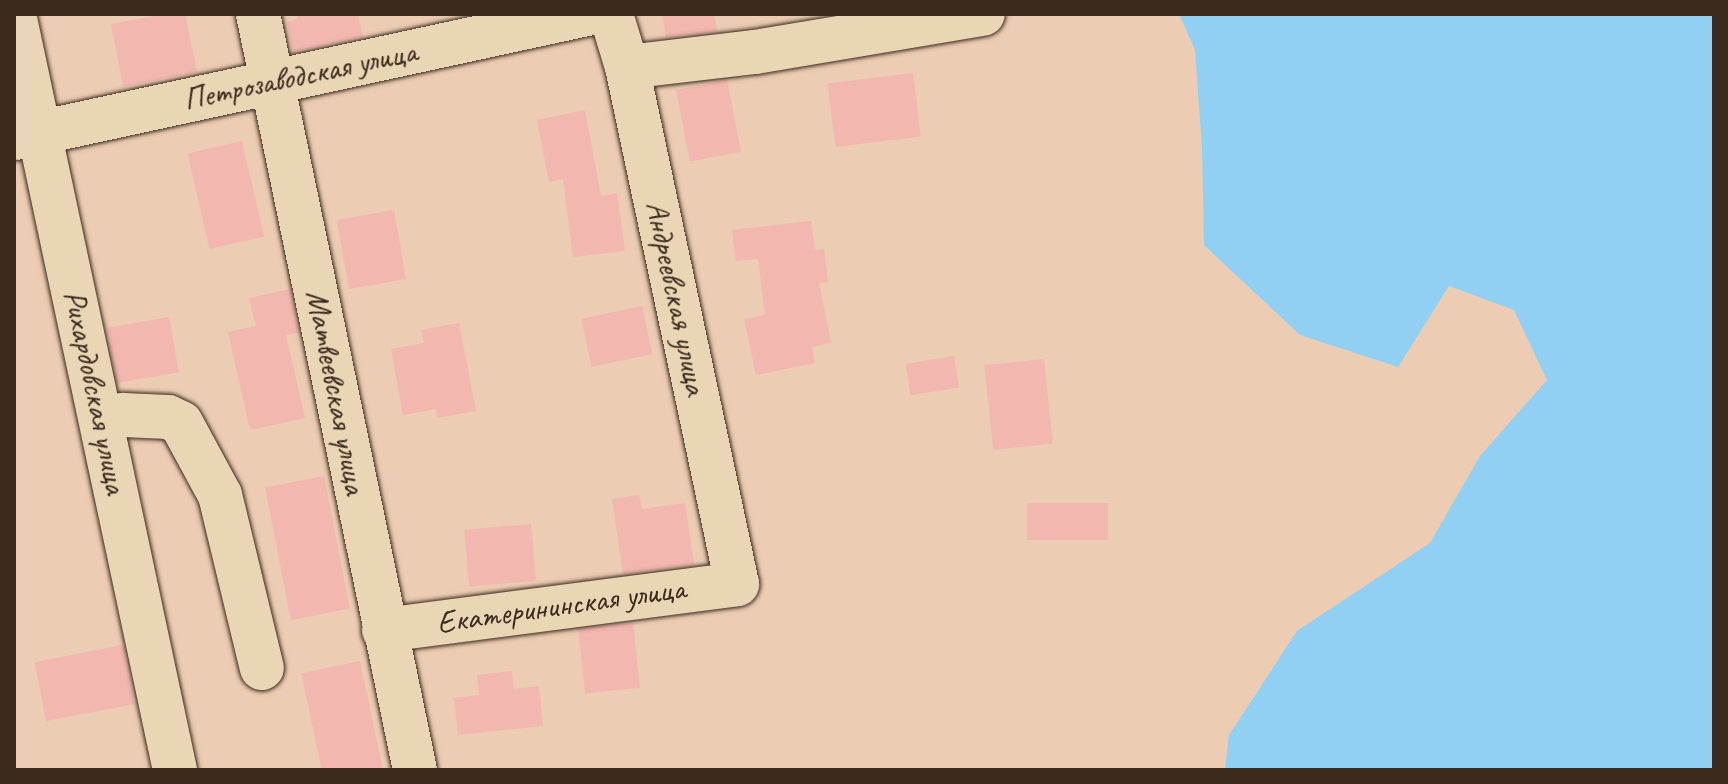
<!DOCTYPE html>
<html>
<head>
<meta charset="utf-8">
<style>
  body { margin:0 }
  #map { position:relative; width:1728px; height:784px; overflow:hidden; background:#ecccb2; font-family:Caveat,sans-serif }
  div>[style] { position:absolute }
  .water>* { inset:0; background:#92d0f3 }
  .building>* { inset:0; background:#f2b7af; transform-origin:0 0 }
  .roads { filter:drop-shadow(0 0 2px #3b2a1e) drop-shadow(0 0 2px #3b2a1e) }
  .minor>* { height:44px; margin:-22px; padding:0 22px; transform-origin:22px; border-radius:22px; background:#ead5b4 }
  span { translate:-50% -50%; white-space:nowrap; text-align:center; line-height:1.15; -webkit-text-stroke:6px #ead5b4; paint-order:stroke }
  .street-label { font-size:32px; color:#3b2a1e }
  .frame { position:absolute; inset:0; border:16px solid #3b2a1e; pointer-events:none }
</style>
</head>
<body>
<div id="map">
  <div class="water">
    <i style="clip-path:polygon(1179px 14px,1714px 14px,1714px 770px,1225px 770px,1229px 735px,1297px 631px,1430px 543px,1480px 456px,1547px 380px,1514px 310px,1449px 286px,1398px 367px,1300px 335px,1204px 245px,1202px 149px,1195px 50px)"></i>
  </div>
  <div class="building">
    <i style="clip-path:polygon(166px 14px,185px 14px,197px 72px,123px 87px,111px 24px)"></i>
    <i style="clip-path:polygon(297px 14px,358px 14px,363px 37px,293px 52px,287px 22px,298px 19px)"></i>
    <i style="clip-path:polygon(662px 14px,714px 14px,717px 31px,666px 37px)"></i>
    <i style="left:913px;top:73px;width:64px;height:86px;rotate:83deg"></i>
    <i style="left:727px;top:80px;width:73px;height:52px;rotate:79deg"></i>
    <i style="clip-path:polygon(585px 110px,601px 196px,617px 193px,625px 251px,573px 257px,563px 179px,549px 182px,537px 120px)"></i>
    <i style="left:242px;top:141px;width:98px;height:56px;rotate:77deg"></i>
    <i style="left:394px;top:210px;width:70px;height:58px;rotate:80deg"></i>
    <i style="clip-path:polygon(811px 221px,815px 250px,824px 249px,828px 282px,819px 283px,831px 343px,812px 347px,815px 363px,756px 375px,744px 319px,765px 315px,758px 259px,736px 261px,732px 230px)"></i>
    <i style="clip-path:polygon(290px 289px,299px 333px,286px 335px,305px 418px,250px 430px,228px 332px,256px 326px,249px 298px)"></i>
    <i style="left:642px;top:306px;width:49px;height:62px;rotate:78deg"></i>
    <i style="left:169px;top:317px;width:56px;height:63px;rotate:80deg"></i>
    <i style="clip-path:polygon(459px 323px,476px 411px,437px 418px,436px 409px,403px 415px,391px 349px,424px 343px,421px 330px)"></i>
    <i style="left:954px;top:356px;width:32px;height:49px;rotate:81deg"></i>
    <i style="left:1044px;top:359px;width:85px;height:60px;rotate:84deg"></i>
    <i style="left:324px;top:476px;width:135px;height:60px;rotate:79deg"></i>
    <i style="clip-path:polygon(639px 495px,642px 509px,685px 503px,694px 564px,623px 574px,612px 499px)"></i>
    <i style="left:1108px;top:503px;width:37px;height:81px;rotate:90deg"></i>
    <i style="left:531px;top:524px;width:57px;height:67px;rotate:85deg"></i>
    <i style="left:633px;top:623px;width:65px;height:55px;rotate:84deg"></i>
    <i style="left:123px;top:645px;width:60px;height:90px;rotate:79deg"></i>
    <i style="left:360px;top:661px;width:111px;height:60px;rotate:78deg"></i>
    <i style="clip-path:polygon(512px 671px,514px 689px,539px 686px,543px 726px,458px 735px,454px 698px,479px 695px,477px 675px)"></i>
  </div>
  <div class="roads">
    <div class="minor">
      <i style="left:14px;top:14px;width:773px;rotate:77.98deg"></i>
      <i style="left:258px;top:14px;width:772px;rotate:78.27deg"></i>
      <i style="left:627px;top:67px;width:129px;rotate:-6.7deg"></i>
      <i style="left:755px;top:52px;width:231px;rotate:-9.5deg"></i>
      <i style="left:15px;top:138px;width:585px;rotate:-12.23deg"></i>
      <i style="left:101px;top:420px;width:23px;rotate:-13deg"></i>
      <i style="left:123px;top:415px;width:45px;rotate:2.5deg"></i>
      <i style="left:168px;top:417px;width:14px;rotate:25deg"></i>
      <i style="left:181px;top:423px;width:82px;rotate:61.6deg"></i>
      <i style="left:220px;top:495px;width:178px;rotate:76.4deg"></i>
      <i style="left:384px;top:630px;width:356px;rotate:-7.4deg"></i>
      <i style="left:737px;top:584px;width:529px;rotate:-102.01deg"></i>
      <i style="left:627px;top:67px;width:55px;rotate:-106.8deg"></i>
    </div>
  </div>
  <div class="street-label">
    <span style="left:300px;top:76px;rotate:-12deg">Петрозаводская улица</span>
    <span style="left:676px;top:298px;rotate:78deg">Андреевская улица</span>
    <span style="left:95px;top:392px;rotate:78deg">Рихардовская улица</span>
    <span style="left:336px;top:392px;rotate:79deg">Матвеевская улица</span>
    <span style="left:561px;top:606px;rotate:-8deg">Екатерининская улица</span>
  </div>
  <div class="frame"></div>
</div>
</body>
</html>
